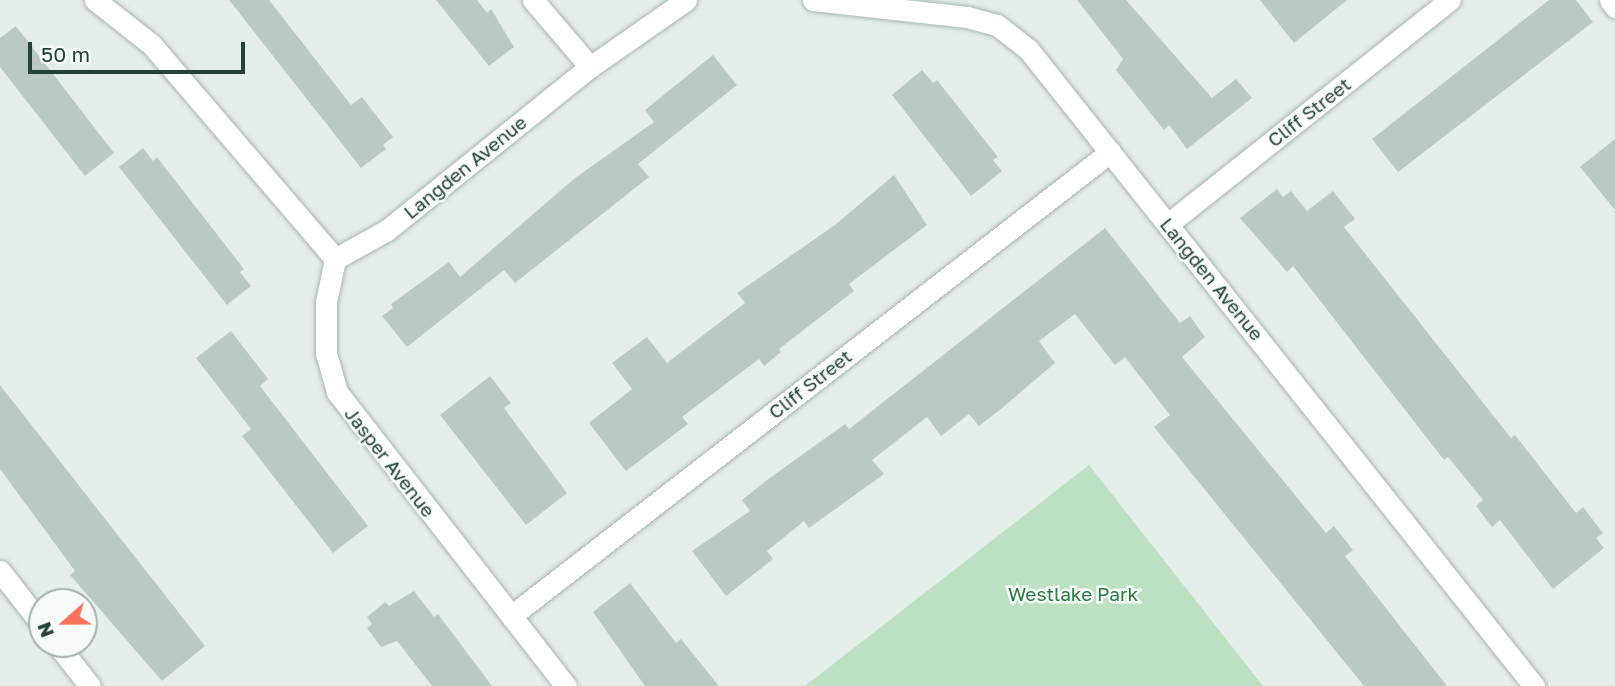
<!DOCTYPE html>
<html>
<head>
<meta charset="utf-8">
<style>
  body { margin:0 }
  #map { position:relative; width:1615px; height:686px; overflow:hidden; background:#e5efe9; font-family:"Golos Text",sans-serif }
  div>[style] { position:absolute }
  .green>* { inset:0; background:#bde0c3 }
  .building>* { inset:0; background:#bacac2 }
  .roads { filter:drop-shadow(0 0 2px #a7b7b0) drop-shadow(0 0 2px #a7b7b0) }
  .minor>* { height:21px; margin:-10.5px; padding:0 10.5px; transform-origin:10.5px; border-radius:10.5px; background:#fff }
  span { translate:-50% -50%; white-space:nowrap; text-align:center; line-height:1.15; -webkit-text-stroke:5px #f6fbf8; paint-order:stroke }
  .street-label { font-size:19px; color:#234136 }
  .park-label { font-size:19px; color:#2b7a42 }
  .north { position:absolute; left:28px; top:588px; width:70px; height:70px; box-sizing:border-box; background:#f6fbf8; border:2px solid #a2b1aa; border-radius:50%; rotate:249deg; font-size:19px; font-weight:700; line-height:28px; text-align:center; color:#234136 }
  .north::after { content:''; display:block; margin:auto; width:24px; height:32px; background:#f7725a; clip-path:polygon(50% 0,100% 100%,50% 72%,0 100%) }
  .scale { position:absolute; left:28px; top:42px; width:217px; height:32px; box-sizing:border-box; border:4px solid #234136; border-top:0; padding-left:9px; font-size:21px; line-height:24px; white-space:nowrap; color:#234136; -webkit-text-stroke:5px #f6fbf8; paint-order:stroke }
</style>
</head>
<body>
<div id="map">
  <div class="green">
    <i style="clip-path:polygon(1089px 465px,1263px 686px,805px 686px)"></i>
  </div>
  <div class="building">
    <i style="clip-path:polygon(229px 0,269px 0,351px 105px,362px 97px,393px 137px,383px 145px,386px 149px,361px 168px)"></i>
    <i style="clip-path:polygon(436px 0,477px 0,487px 13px,491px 9px,514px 47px,489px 66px)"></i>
    <i style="clip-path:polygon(1077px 0,1126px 0,1212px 98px,1236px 79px,1252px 98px,1187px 149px,1169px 125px,1164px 130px,1116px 70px,1123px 59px)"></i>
    <i style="clip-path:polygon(1260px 0,1347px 0,1294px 43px)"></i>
    <i style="clip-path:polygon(1549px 0,1576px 0,1593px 22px,1398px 172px,1372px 139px)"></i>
    <i style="clip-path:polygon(16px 26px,114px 153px,85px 176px,0 67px,0 38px)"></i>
    <i style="clip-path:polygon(713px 55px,737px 85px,638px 164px,649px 177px,515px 283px,504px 270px,407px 347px,382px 316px,393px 308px,391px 304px,449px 262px,460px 277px,575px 178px,654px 122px,645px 110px)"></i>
    <i style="clip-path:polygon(922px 70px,933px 83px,937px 80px,998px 157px,993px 160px,1002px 171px,971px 196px,892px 95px)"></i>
    <i style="clip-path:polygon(1615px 139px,1615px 210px,1580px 167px)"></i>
    <i style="clip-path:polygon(143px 148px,153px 161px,157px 157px,244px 269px,240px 272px,251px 286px,227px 305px,119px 167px)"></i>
    <i style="clip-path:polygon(894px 175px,927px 225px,849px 284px,854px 291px,779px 349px,781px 352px,764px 366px,759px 359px,682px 417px,688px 424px,626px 471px,589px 423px,632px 389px,612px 363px,647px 337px,667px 363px,745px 303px,737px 293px,835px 225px)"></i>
    <i style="clip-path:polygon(1277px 189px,1283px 197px,1291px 191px,1307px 211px,1333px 191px,1355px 219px,1344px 227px,1511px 438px,1515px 435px,1576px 513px,1583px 507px,1603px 533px,1596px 538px,1604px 548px,1553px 589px,1500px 520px,1492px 527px,1476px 506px,1483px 500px,1448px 457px,1444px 460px,1293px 266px,1287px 272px,1240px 218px)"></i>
    <i style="clip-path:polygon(1105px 228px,1180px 323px,1190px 316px,1205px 337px,1182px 357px,1326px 533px,1334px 526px,1353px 550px,1345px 556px,1447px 686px,1364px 686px,1154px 427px,1170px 415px,1125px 357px,1115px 365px,1075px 314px,1039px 341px,1055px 363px,1002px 408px,979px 426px,969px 414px,941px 436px,927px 417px,872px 460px,884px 474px,809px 528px,804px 521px,767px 551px,773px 559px,726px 596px,692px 551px,750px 511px,742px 500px,767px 480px,845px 424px,849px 429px)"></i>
    <i style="clip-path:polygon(231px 331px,268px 379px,260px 386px,368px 526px,333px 553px,242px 436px,251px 429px,196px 358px)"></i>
    <i style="clip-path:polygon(490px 376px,511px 403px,504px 408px,567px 493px,526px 525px,440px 415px)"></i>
    <i style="clip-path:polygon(0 385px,205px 646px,162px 681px,70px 575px,75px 571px,0 469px)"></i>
    <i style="clip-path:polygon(630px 583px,676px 643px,681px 639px,719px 686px,645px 686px,593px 612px)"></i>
    <i style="clip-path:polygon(414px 591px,434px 617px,438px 614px,492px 686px,432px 686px,397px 641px,381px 647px,367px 628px,372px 624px,367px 617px,385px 602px,389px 606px)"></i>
  </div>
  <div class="roads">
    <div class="minor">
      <i style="left:95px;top:0;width:71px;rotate:38.2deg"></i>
      <i style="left:151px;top:44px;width:283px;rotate:49.4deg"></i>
      <i style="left:533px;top:0;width:88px;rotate:49.6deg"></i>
      <i style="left:813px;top:0;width:155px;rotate:6.3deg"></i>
      <i style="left:967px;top:17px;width:31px;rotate:15deg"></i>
      <i style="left:997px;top:25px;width:39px;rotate:38deg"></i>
      <i style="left:1028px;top:49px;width:814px;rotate:51.54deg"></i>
      <i style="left:1610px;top:0;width:9px;rotate:54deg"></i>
      <i style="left:1168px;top:224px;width:360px;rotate:-38.5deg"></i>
      <i style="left:335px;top:259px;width:44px;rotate:101.8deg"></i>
      <i style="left:326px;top:302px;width:51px;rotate:90deg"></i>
      <i style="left:326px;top:353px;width:41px;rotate:74.2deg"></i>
      <i style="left:337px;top:392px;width:373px;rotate:52.1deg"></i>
      <i style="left:335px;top:259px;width:60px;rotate:-29.1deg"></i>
      <i style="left:387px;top:230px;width:260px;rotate:-38.8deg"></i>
      <i style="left:590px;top:67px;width:117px;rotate:-34.9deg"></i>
      <i style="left:0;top:571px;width:68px;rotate:52.1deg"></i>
      <i style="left:511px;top:616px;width:758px;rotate:-37.76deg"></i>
      <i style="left:57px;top:644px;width:53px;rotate:51.8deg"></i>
    </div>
  </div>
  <div class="street-label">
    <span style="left:1309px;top:112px;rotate:-38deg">Cliff Street</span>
    <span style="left:465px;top:167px;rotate:-39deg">Langden Avenue</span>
    <span style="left:1212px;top:279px;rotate:51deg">Langden Avenue</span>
    <span style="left:810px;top:384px;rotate:-38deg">Cliff Street</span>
    <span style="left:390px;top:462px;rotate:52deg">Jasper Avenue</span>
  </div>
  <div class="park-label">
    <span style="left:1073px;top:594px">Westlake Park</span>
  </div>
  <div class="north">N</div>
  <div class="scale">50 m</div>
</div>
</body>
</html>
